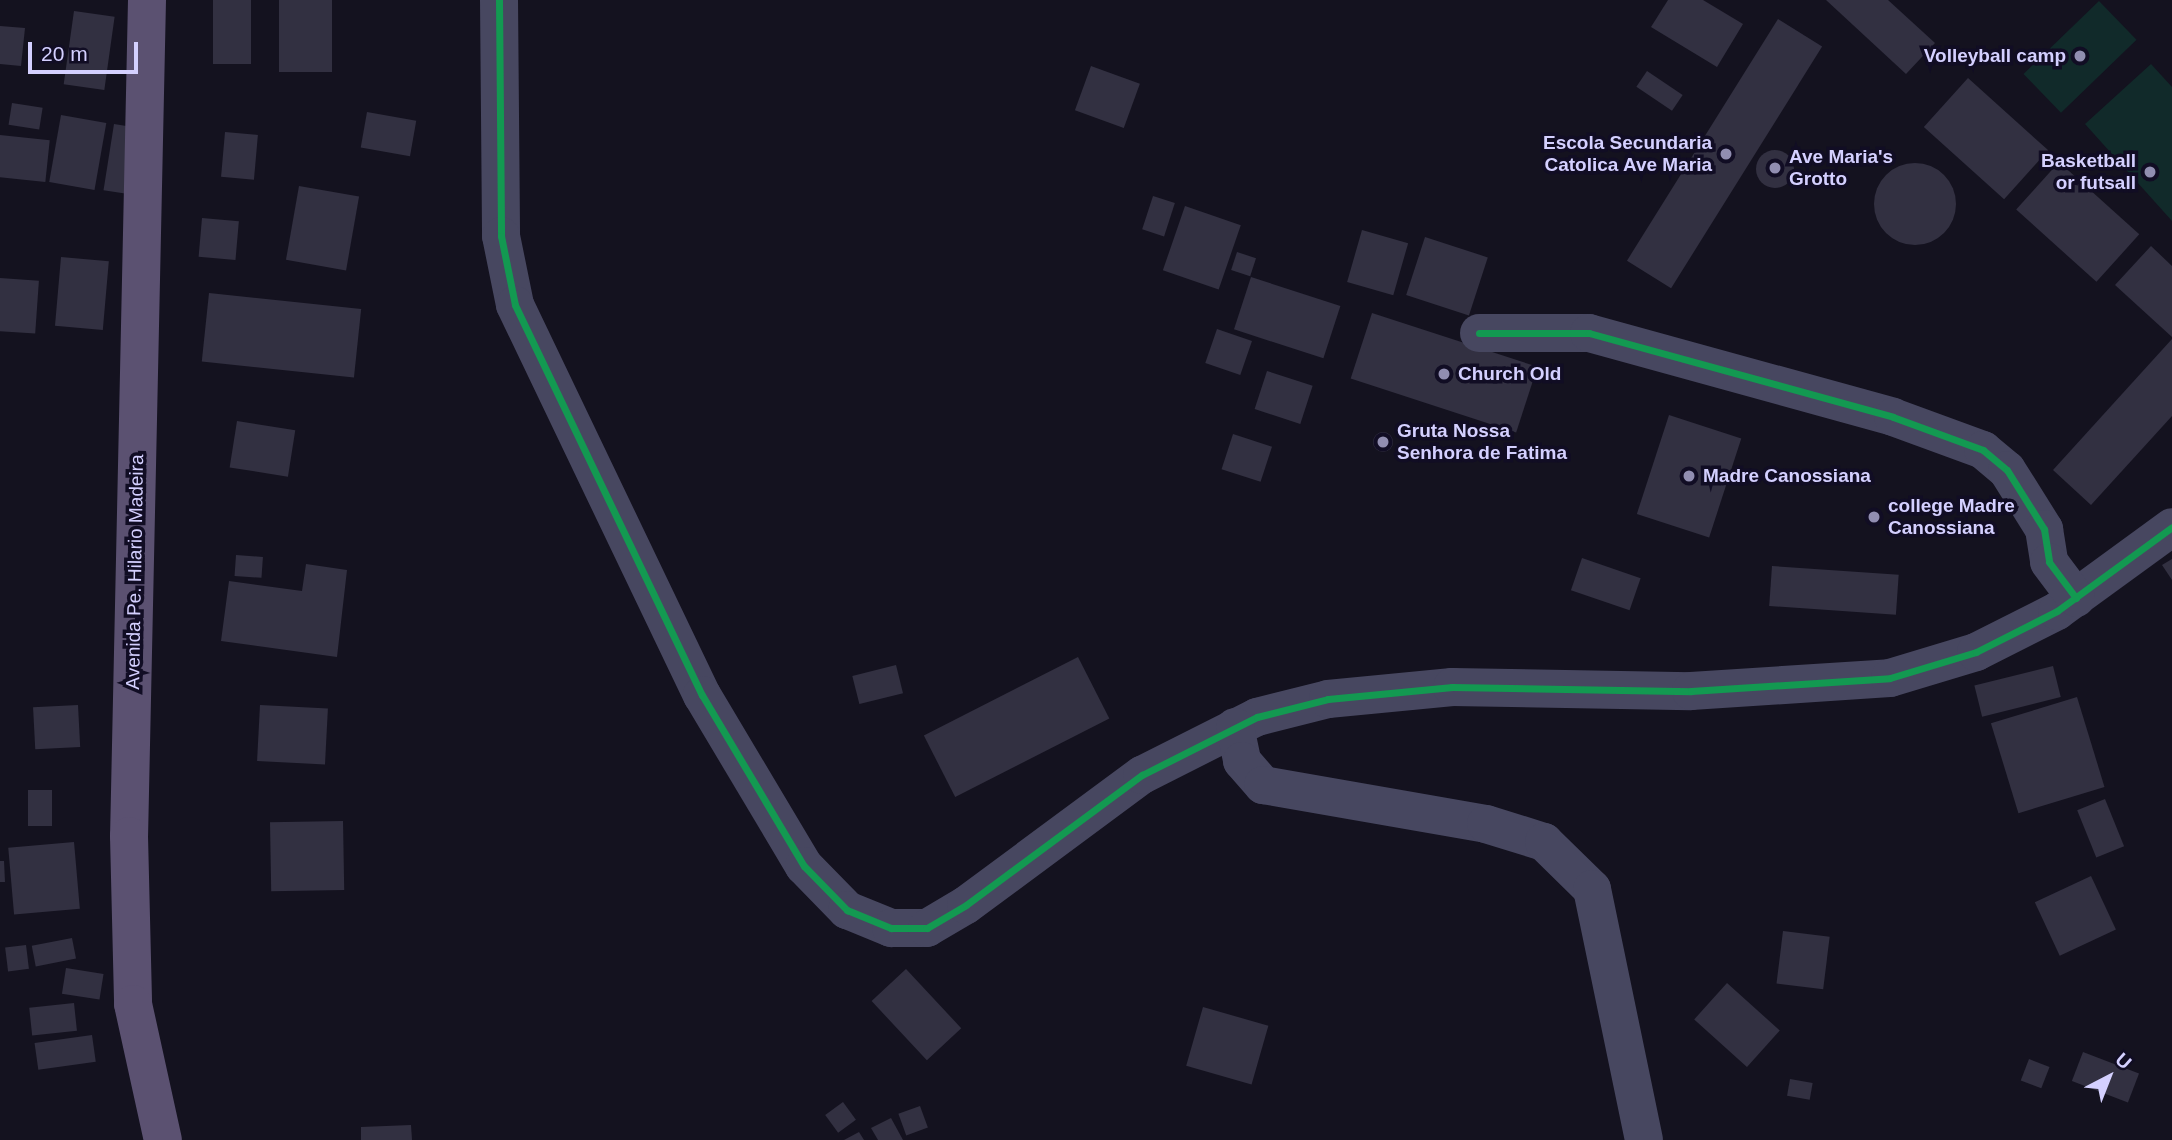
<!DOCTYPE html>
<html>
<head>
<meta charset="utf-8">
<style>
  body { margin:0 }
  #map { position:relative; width:2172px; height:1140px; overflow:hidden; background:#14121f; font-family:Helvetica,sans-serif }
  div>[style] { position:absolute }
  .green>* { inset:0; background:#112a2a; transform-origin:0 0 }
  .building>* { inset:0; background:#323041; transform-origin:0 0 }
  .round { border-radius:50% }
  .minor>* { height:38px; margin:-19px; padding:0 19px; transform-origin:19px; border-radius:19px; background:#474760 }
  .primary>* { height:38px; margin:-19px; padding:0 19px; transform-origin:19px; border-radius:19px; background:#5b5171 }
  .cycleway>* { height:7px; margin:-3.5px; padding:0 3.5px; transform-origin:3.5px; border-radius:3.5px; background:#139951 }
  .dots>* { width:19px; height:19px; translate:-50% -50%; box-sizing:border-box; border:4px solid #110d24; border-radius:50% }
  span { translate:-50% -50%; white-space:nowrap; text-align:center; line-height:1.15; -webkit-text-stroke:7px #110d24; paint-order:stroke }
  .poi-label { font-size:19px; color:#d4d0ff; font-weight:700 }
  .right { translate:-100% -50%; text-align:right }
  .left { translate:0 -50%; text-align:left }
  .street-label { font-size:19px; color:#d4d0ff }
  .north { position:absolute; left:2074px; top:1042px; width:70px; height:70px; -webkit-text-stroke:5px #110d24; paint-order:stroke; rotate:42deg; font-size:19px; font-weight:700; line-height:28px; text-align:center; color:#d4d0ff }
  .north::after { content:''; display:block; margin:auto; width:24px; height:32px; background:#d4d0ff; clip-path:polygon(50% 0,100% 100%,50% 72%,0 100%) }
  .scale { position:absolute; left:28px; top:42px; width:110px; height:32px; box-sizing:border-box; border:4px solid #d4d0ff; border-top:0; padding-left:9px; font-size:21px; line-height:24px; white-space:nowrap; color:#d4d0ff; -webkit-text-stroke:5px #110d24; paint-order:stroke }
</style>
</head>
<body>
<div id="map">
  <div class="green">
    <i style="left:2099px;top:1px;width:54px;height:105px;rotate:46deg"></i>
    <i style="clip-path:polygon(2151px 64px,2172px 87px,2172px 221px,2085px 124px)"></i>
  </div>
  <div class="building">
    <i style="left:213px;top:0;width:38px;height:64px"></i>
    <i style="left:279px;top:0;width:53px;height:72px"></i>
    <i style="clip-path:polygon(1668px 0,1703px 0,1743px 24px,1717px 67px,1651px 27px)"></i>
    <i style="clip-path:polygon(1826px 0,1888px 0,1935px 43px,1906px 74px)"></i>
    <i style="left:74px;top:11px;width:41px;height:74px;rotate:8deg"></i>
    <i style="left:1778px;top:19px;width:52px;height:285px;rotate:32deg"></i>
    <i style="clip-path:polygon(0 26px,25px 28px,21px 66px,0 64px)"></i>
    <i style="left:1091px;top:66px;width:52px;height:47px;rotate:20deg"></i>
    <i style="left:1647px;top:71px;width:43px;height:19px;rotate:34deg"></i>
    <i style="left:1968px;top:78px;width:108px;height:66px;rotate:42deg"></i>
    <i style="left:12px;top:103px;width:31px;height:22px;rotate:9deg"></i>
    <i style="left:367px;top:112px;width:50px;height:36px;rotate:10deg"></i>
    <i style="left:61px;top:115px;width:46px;height:68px;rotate:10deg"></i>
    <i style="left:114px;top:124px;width:25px;height:67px;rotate:9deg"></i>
    <i style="left:225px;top:132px;width:33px;height:45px;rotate:5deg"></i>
    <i style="left:0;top:135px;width:50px;height:42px;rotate:6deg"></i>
    <i class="round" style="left:1756px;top:150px;width:38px;height:38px"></i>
    <i style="left:2059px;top:162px;width:108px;height:64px;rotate:42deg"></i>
    <i class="round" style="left:1874px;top:163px;width:82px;height:82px"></i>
    <i style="left:299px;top:186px;width:61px;height:75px;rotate:10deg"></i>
    <i style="left:1153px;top:196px;width:23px;height:35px;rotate:18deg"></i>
    <i style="left:1185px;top:206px;width:59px;height:68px;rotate:19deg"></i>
    <i style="left:202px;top:218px;width:37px;height:39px;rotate:5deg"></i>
    <i style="left:1362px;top:230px;width:48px;height:54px;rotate:16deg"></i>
    <i style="left:1425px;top:237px;width:66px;height:61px;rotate:18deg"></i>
    <i style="clip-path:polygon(2151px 246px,2172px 266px,2172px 337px,2115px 285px)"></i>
    <i style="left:1237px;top:252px;width:20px;height:19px;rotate:18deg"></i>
    <i style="left:61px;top:257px;width:48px;height:69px;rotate:5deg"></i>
    <i style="left:1251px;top:277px;width:94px;height:55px;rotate:18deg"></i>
    <i style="left:0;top:278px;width:39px;height:53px;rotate:4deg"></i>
    <i style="left:209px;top:293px;width:153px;height:69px;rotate:6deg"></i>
    <i style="left:1372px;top:313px;width:174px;height:69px;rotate:18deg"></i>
    <i style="left:1217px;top:329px;width:37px;height:36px;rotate:19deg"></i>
    <i style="clip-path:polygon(2172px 339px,2172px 416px,2091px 505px,2053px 470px)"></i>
    <i style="left:1267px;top:371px;width:48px;height:40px;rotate:18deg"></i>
    <i style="left:1669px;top:415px;width:76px;height:104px;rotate:18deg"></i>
    <i style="left:237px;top:421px;width:59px;height:47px;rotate:9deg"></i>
    <i class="round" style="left:1373px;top:432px;width:20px;height:20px"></i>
    <i style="left:1233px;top:434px;width:41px;height:37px;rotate:18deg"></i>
    <i style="left:236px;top:555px;width:27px;height:21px;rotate:4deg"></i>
    <i style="left:1582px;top:558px;width:62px;height:34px;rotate:19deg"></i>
    <i style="clip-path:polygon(2172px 559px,2172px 580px,2162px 565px)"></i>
    <i style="clip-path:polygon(306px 564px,347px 570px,337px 657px,221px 641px,229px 581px,302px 591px)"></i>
    <i style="left:1772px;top:566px;width:127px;height:40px;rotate:4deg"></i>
    <i style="left:1078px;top:657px;width:69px;height:173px;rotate:63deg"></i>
    <i style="left:896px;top:665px;width:29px;height:45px;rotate:76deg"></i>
    <i style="left:2053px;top:666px;width:32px;height:81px;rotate:76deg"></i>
    <i style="left:2077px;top:697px;width:94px;height:90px;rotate:73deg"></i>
    <i style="left:78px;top:705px;width:42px;height:45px;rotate:87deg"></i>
    <i style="left:260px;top:705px;width:68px;height:56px;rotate:3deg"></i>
    <i style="left:28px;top:790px;width:24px;height:36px"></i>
    <i style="left:2105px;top:799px;width:51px;height:30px;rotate:68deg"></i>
    <i style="left:343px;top:821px;width:69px;height:73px;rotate:89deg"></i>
    <i style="left:74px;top:842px;width:67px;height:66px;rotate:85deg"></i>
    <i style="clip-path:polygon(0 861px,4px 861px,5px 882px,0 882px)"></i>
    <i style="left:2091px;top:876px;width:59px;height:62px;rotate:65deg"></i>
    <i style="left:1783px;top:931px;width:47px;height:53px;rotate:7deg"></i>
    <i style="left:72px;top:938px;width:21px;height:41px;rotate:79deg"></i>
    <i style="left:26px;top:945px;width:24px;height:21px;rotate:83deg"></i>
    <i style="left:66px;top:968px;width:38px;height:26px;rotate:9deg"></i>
    <i style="left:906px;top:969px;width:81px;height:47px;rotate:47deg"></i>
    <i style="left:1727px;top:983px;width:71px;height:49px;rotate:42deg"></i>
    <i style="left:74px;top:1003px;width:28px;height:45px;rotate:84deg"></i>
    <i style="left:1203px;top:1007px;width:68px;height:61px;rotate:16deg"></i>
    <i style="left:92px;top:1035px;width:27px;height:58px;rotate:82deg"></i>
    <i style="left:2083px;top:1052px;width:60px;height:31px;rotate:21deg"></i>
    <i style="left:2029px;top:1059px;width:22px;height:23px;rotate:21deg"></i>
    <i style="left:1790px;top:1079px;width:23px;height:17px;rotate:10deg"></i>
    <i style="left:843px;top:1102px;width:22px;height:22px;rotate:54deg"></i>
    <i style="left:920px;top:1106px;width:23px;height:23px;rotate:70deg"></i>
    <i style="clip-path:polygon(891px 1118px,903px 1140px,878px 1140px,871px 1128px)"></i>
    <i style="clip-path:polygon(411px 1125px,412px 1140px,361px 1140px,361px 1127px)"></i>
    <i style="clip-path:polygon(859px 1132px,864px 1140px,844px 1140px)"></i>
  </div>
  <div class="minor">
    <i style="left:499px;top:0;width:236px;rotate:89.5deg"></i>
    <i style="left:501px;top:236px;width:70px;rotate:78.5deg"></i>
    <i style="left:515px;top:305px;width:433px;rotate:64.4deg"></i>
    <i style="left:702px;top:695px;width:199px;rotate:59.2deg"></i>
    <i style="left:804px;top:866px;width:62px;rotate:45.7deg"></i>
    <i style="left:847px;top:910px;width:48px;rotate:22.2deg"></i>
    <i style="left:891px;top:928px;width:36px"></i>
    <i style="left:927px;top:928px;width:45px;rotate:-30.5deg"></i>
    <i style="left:966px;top:905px;width:219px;rotate:-36.5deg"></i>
    <i style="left:1142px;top:775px;width:129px;rotate:-26.8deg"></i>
    <i style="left:1257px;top:717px;width:73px;rotate:-14.2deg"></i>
    <i style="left:1328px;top:699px;width:125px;rotate:-5.5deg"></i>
    <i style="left:1452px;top:687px;width:239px;rotate:1deg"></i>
    <i style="left:1691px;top:691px;width:199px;rotate:-3.7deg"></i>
    <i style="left:1890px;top:678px;width:90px;rotate:-16.8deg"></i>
    <i style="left:1976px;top:652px;width:91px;rotate:-26.8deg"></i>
    <i style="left:2057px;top:611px;width:142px;rotate:-36.1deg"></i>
    <i style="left:1479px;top:333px;width:110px"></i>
    <i style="left:1589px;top:333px;width:315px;rotate:15.4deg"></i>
    <i style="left:1893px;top:417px;width:96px;rotate:20.1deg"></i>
    <i style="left:1983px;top:450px;width:31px;rotate:40deg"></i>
    <i style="left:2007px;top:470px;width:70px;rotate:57.9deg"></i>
    <i style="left:2044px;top:529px;width:33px;rotate:81deg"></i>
    <i style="left:2049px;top:562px;width:45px;rotate:53.1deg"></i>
    <i style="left:1235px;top:727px;width:35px;rotate:78deg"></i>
    <i style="left:1242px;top:761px;width:32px;rotate:49deg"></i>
    <i style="left:1263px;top:785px;width:226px;rotate:9.9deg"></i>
    <i style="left:1486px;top:824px;width:61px;rotate:17.2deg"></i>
    <i style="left:1544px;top:842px;width:67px;rotate:44.4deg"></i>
    <i style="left:1592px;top:889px;width:256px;rotate:78.3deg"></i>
  </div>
  <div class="primary">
    <i style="left:147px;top:0;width:836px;rotate:91.23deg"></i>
    <i style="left:129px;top:836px;width:168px;rotate:88.6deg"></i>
    <i style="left:133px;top:1004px;width:139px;rotate:77.6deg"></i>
  </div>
  <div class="cycleway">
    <i style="left:499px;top:0;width:236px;rotate:89.5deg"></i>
    <i style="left:501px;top:236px;width:70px;rotate:78.5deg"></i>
    <i style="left:515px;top:305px;width:433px;rotate:64.4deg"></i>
    <i style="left:702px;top:695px;width:199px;rotate:59.2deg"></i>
    <i style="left:804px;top:866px;width:62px;rotate:45.7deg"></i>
    <i style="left:847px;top:910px;width:48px;rotate:22.2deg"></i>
    <i style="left:891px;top:928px;width:36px"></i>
    <i style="left:927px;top:928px;width:45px;rotate:-30.5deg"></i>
    <i style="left:966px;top:905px;width:219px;rotate:-36.5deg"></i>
    <i style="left:1142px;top:775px;width:129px;rotate:-26.8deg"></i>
    <i style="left:1257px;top:717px;width:73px;rotate:-14.2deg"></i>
    <i style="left:1328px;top:699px;width:125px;rotate:-5.5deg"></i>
    <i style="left:1452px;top:687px;width:239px;rotate:1deg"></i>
    <i style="left:1691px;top:691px;width:199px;rotate:-3.7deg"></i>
    <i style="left:1890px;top:678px;width:90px;rotate:-16.8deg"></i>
    <i style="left:1976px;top:652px;width:91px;rotate:-26.8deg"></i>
    <i style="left:2057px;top:611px;width:142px;rotate:-36.1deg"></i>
    <i style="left:1479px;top:333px;width:110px"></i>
    <i style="left:1589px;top:333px;width:315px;rotate:15.4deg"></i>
    <i style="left:1893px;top:417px;width:96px;rotate:20.1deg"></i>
    <i style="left:1983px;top:450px;width:31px;rotate:40deg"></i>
    <i style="left:2007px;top:470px;width:70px;rotate:57.9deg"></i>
    <i style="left:2044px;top:529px;width:33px;rotate:81deg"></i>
    <i style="left:2049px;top:562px;width:45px;rotate:53.1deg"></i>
  </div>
  <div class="dots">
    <i style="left:2080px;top:56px;background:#918eb1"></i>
    <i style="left:1726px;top:154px;background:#918eb1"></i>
    <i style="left:1775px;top:168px;background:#918eb1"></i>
    <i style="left:2150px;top:172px;background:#918eb1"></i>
    <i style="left:1444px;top:374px;background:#918eb1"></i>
    <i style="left:1383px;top:442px;background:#918eb1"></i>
    <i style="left:1689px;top:476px;background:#918eb1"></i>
    <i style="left:1874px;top:517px;background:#918eb1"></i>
  </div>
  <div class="poi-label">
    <span class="right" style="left:2066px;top:56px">Volleyball camp</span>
    <span class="right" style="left:1712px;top:154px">Escola Secundaria<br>Catolica Ave Maria</span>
    <span class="left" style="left:1789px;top:168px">Ave Maria's<br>Grotto</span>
    <span class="right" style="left:2136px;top:172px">Basketball<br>or futsall</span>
    <span class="left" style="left:1458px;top:374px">Church Old</span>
    <span class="left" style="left:1397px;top:442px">Gruta Nossa<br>Senhora de Fatima</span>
    <span class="left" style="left:1703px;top:476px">Madre Canossiana</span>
    <span class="left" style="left:1888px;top:517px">college Madre<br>Canossiana</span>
  </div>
  <div class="street-label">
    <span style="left:135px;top:572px;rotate:-89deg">Avenida Pe. Hilario Madeira</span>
  </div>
  <div class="north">U</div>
  <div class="scale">20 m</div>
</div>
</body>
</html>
